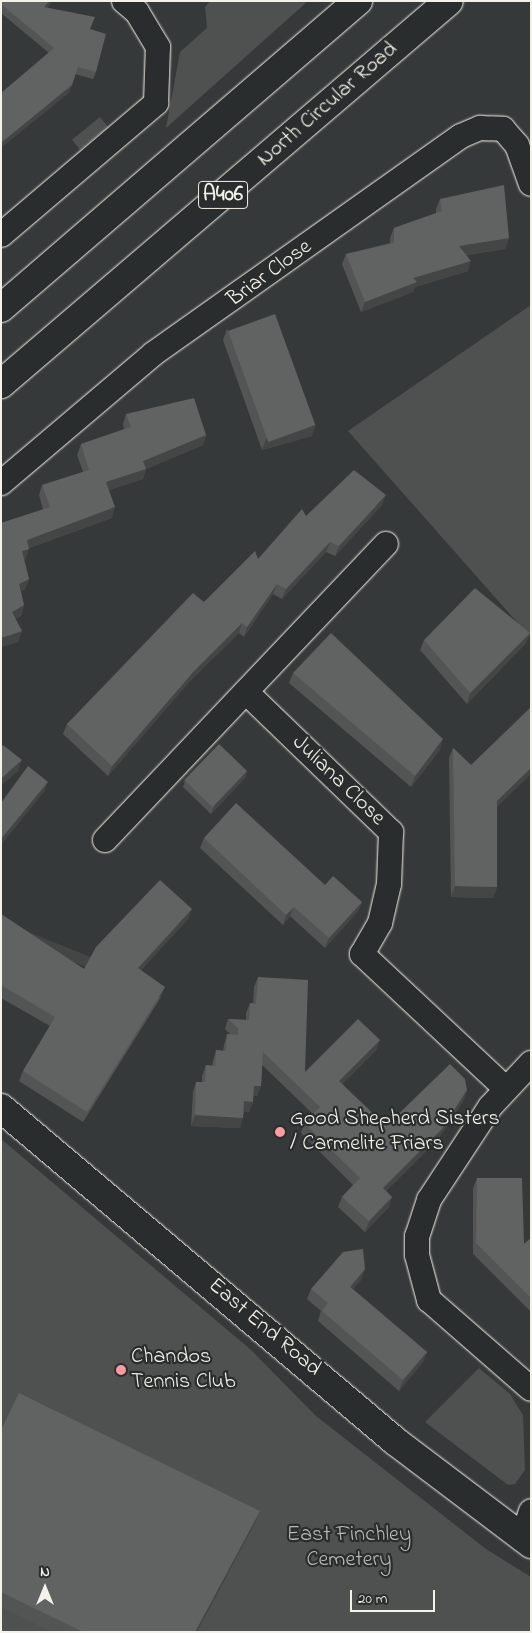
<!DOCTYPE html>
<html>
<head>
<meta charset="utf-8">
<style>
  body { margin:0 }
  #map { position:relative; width:532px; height:1633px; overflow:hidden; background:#363939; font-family:"Indie Flower",sans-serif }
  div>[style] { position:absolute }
  .green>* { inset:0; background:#4e514f; transform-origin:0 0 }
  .roads { filter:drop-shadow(0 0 1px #f4f1e8) drop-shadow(0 0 1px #f4f1e8) }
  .minor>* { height:24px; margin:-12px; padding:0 12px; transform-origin:12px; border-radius:12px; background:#2a2d2e }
  .primary>* { height:28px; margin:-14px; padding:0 14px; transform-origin:14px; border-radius:14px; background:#2a2d2e }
  .trunk>* { height:28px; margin:-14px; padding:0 14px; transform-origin:14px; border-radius:14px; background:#2a2d2e }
  .wall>* { inset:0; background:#535554 }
  .shaded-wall>* { inset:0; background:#444545; transform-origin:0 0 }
  .building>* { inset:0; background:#616362; transform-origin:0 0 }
  .dots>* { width:14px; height:14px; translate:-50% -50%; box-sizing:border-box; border:2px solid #2a2d2e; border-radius:50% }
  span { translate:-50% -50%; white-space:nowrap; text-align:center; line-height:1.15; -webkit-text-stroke:4.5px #2a2d2e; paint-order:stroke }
  .shield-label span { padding:1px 4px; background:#2a2d2e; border:1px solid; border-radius:4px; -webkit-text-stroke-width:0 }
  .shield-label { font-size:21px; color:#f4f1e8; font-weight:700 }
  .street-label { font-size:22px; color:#f4f1e8 }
  .poi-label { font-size:22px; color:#f4f1e8 }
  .left { translate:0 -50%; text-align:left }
  .park-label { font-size:22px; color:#bab9b2 }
  .frame { position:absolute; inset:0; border:2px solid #f4f1e8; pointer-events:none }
  .north { position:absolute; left:20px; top:1563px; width:50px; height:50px; -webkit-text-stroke:4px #2a2d2e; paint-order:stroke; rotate:0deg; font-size:14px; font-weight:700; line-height:20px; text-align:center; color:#f4f1e8 }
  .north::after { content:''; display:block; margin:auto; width:18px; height:22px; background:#f4f1e8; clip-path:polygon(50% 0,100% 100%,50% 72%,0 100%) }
  .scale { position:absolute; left:350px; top:1590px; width:85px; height:22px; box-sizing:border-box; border:2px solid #f4f1e8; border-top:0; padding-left:6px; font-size:15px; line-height:18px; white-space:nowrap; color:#f4f1e8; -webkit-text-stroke:4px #2a2d2e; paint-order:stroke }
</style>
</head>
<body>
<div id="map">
  <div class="green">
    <i style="clip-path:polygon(210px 1px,308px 1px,166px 128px,180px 52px,207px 28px,205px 7px)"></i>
    <i style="left:100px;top:117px;width:13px;height:36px;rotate:51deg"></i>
    <i style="clip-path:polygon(531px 305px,531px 638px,348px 431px)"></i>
    <i style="clip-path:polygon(1px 1139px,250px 1349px,316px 1416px,486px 1549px,531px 1577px,531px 1632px,1px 1632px)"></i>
    <i style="clip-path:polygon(479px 1368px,510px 1394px,523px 1415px,525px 1470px,515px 1484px,508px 1485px,425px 1422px)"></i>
  </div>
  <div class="roads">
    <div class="minor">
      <i style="left:1px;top:235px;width:204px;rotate:-40.4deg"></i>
      <i style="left:156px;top:103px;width:56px;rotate:-88deg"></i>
      <i style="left:158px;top:47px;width:41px;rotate:-121deg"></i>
      <i style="left:137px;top:12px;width:17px;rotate:-140deg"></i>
      <i style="left:1px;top:483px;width:199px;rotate:-40.3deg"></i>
      <i style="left:153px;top:354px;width:377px;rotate:-35.3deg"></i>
      <i style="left:461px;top:136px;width:21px;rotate:-23deg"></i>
      <i style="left:480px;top:128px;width:23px;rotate:2deg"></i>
      <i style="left:503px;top:129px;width:21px;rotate:49deg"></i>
      <i style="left:517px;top:145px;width:41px;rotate:70.3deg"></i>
      <i style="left:246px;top:692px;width:202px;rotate:44deg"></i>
      <i style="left:391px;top:832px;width:52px;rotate:92.2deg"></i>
      <i style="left:389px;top:884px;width:40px;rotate:103deg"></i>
      <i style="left:380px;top:923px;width:36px;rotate:120deg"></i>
      <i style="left:362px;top:954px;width:196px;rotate:43.1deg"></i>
      <i style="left:105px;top:840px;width:408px;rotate:-46.5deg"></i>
      <i style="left:531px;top:1063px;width:60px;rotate:133deg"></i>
      <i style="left:490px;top:1107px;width:111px;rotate:123.3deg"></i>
      <i style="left:429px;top:1200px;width:38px;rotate:108deg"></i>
      <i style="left:417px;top:1236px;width:19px;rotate:90deg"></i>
      <i style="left:417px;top:1255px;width:47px;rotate:75.1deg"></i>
      <i style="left:429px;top:1300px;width:135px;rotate:41.1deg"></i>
      <i style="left:522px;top:1539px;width:29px;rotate:-72deg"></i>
    </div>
    <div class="primary">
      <i style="left:1px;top:1108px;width:516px;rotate:40.2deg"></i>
      <i style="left:395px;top:1441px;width:171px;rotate:37.1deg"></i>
    </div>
    <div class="trunk">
      <i style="left:1px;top:308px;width:471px;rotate:-40.7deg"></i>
      <i style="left:1px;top:384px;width:589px;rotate:-40.53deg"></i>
    </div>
  </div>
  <div class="wall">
    <i style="clip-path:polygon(1px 1px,52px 1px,47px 8px,90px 29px,96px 72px,93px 79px,75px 74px,69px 93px,49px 53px,1px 13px)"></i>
    <i style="clip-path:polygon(440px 199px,509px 238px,505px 249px,466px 255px,468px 271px,415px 287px,413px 292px,361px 312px,342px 264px,346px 254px,390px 243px,390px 238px,394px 228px,436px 213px,436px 209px)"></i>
    <i style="clip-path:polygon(227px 329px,312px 436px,262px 450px,223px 340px)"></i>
    <i style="clip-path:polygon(126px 414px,206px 435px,203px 445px,146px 469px,143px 479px,109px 490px,112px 518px,29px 548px,25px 560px,24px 560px,29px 579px,25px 589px,21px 591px,24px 605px,21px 616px,15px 619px,22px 631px,18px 642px,1px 647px,1px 523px,43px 510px,39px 495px,42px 485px,83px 472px,77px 455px,81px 444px,124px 429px,123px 424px)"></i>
    <i style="clip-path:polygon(382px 505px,335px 556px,326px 552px,282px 599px,273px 594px,244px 637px,239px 633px,190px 681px,108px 776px,63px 734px,67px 724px,204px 602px,258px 559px,306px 516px)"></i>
    <i style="clip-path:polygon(530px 633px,526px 643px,467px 704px,420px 650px,424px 640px)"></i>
    <i style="clip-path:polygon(293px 673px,440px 750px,411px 787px,289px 683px)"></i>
    <i style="clip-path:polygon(453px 748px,471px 765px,497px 808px,497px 887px,493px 898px,451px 897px,449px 758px)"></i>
    <i style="clip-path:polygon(247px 771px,245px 778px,211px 814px,183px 787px,185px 780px)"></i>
    <i style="clip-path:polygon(204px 838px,325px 885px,362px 902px,358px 911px,325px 948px,290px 916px,283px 925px,200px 848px)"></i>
    <i style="clip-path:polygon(1px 914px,84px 969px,188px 919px,141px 970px,161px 997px,83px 1122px,19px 1081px,23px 1071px,50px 1026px,1px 998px)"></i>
    <i style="clip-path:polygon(258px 977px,305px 1072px,380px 1040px,376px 1050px,342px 1084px,386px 1126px,464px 1100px,438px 1139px,386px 1191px,392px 1197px,389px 1207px,365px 1232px,338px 1207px,342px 1197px,353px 1185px,301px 1133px,304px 1123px,313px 1114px,262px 1065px,261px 1086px,257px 1096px,253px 1096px,253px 1102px,249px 1112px,244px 1112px,240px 1128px,191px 1126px,193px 1092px,196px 1082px,202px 1082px,202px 1076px,206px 1065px,212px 1066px,213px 1061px,216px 1050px,223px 1051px,224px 1045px,227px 1034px,230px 1034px,225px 1029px,228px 1019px,246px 1020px,246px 1013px,250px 1003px,253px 1003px,254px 987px)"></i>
    <i style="clip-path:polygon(477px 1178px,524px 1244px,531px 1238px,531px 1312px,473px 1254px,473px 1188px)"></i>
    <i style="clip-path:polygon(365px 1269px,361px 1280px,353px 1289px,427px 1352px,423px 1362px,399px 1391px,318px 1321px,321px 1311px,307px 1299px,311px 1289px)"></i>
    <i style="clip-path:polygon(1px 1430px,260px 1511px,255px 1523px,197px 1632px,52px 1632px,1px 1607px)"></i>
  </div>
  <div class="shaded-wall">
    <i style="clip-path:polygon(49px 1px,52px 1px,41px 15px,44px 7px)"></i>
    <i style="clip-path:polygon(72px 85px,69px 93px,1px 148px,1px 143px)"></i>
    <i style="clip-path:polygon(509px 238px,505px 249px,455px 256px,459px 246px)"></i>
    <i style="clip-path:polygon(471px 261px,468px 271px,415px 287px,413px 292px,361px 312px,365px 302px,413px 278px)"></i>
    <i style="clip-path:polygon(316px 425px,312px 436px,262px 450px,266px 439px)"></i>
    <i style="clip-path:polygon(206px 435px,203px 445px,146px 469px,143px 479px,102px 492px,106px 482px,143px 461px)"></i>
    <i style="clip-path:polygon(386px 495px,382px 505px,335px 556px,339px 546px)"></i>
    <i style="clip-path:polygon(115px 507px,112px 518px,23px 550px,27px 540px)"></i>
    <i style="clip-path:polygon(330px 542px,326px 552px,282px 599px,286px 589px)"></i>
    <i style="clip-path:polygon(29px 549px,25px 560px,18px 562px,22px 551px)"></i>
    <i style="clip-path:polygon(29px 579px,25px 589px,16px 594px,19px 584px)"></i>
    <i style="clip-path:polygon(277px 584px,273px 594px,244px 637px,247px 627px)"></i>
    <i style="clip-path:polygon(24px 605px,21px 616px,8px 622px,12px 612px)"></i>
    <i style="clip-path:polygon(242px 623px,239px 633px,190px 681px,108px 776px,112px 766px,194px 671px)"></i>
    <i style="clip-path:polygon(22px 631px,18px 642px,1px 647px,1px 638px)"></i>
    <i style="clip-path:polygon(530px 633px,526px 643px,467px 704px,470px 693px)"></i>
    <i style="clip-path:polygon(443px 739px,440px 750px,411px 787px,415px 776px)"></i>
    <i style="clip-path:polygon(22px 760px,18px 771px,1px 786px,1px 779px)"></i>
    <i style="clip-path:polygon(531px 768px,531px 774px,493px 811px,497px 801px)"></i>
    <i style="clip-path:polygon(247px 771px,245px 778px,211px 814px,214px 806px)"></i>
    <i style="clip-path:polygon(48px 782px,44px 792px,1px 845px,1px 839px)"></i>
    <i style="clip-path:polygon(455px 886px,497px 887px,493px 898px,451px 897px)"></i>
    <i style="clip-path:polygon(362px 902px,358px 911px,325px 948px,329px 938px)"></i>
    <i style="clip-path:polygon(294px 907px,290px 916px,283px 925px,286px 915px)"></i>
    <i style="clip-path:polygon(192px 909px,188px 919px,134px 978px,138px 968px)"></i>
    <i style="left:165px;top:987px;width:11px;height:147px;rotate:112deg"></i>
    <i style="clip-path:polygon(380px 1040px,376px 1050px,336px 1091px,339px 1081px)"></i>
    <i style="clip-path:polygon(254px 1086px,261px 1086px,257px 1096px,250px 1096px)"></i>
    <i style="clip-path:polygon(467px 1090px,464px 1100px,438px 1139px,379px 1198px,383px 1188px)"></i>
    <i style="clip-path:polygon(244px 1101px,253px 1102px,249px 1112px,240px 1112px)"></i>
    <i style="clip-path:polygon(195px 1115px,243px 1118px,240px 1128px,191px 1126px)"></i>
    <i style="clip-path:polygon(392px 1197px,389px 1207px,365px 1232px,369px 1221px)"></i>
    <i style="clip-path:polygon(365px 1269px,361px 1280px,346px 1297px,350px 1287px)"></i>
    <i style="clip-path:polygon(427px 1352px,423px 1362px,399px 1391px,403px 1380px)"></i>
    <i style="clip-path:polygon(260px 1511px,255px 1523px,197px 1632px,195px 1632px)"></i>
  </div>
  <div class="building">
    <i style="clip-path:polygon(1px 1px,49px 1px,44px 7px,95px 17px,90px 29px,106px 34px,96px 72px,78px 67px,72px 85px,1px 143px,1px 93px,54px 48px,1px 4px)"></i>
    <i style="clip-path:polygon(504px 185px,509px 238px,459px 246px,471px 261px,413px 278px,417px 282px,365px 302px,346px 254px,394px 243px,394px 228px,442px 211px,440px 199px)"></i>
    <i style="left:275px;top:314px;width:118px;height:50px;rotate:70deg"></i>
    <i style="clip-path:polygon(194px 398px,206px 435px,143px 461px,146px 469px,106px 482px,115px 507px,27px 540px,29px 549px,22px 551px,29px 579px,19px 584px,24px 605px,12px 612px,22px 631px,1px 638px,1px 523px,50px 507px,42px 485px,89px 470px,81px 444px,131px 427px,126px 414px)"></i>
    <i style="clip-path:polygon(354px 470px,386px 495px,339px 546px,330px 542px,286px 589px,277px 584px,247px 627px,242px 623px,194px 671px,112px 766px,67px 724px,193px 593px,204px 602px,255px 551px,258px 559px,302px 509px,306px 516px)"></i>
    <i style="clip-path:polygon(475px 588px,530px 633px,470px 693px,424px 640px)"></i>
    <i style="clip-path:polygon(331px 633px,443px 739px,415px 776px,293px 673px)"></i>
    <i style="clip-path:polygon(531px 707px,531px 768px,497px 801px,497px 887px,455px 886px,453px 748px,471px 765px)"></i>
    <i style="left:219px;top:744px;width:39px;height:50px;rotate:44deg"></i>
    <i style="clip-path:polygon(3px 745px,22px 760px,1px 779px,1px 748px)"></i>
    <i style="clip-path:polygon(28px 766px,48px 782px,1px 839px,1px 803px)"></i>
    <i style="clip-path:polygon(236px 803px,325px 885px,333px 876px,362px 902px,329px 938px,294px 907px,286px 915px,204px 838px)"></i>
    <i style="clip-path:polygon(160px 880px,192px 909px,138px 968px,165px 987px,87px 1112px,23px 1071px,55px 1017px,1px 985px,1px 914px,84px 969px,96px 947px)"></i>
    <i style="clip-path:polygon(258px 977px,308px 980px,305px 1072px,358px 1019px,380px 1040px,339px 1081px,386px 1126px,450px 1064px,465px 1079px,467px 1090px,442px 1129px,383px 1188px,392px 1197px,369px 1221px,342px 1197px,360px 1178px,304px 1123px,320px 1107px,263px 1052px,261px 1086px,254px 1086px,253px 1102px,244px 1101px,243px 1118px,195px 1115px,196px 1082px,205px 1082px,206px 1065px,215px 1066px,216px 1050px,226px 1051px,227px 1034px,238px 1035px,238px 1028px,228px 1019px,249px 1020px,250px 1003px,256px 1004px)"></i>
    <i style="clip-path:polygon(477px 1178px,522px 1178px,524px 1244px,531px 1238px,531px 1298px,476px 1243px)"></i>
    <i style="clip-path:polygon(363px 1249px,365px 1269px,350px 1287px,427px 1352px,403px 1380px,322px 1311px,328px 1303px,311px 1289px,343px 1252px)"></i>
    <i style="clip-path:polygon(19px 1393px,260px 1511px,195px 1632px,83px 1632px,1px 1592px,1px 1430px)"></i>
  </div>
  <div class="dots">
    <i style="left:280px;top:1132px;background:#ff9aa2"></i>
    <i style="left:121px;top:1370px;background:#ff9aa2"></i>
  </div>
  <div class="shield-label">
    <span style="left:223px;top:195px">A406</span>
  </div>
  <div class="street-label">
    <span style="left:328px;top:105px;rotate:-41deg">North Circular Road</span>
    <span style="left:270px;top:274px;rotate:-36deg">Briar Close</span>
    <span style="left:338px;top:781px;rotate:44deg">Juliana Close</span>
    <span style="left:264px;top:1328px;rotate:40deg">East End Road</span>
  </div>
  <div class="poi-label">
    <span class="left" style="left:290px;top:1132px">Good Shepherd Sisters<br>/ Carmelite Friars</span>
    <span class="left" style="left:131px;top:1370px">Chandos<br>Tennis Club</span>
  </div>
  <div class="park-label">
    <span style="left:349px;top:1548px">East Finchley<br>Cemetery</span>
  </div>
  <div class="frame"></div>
  <div class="north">N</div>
  <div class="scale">20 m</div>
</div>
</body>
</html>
